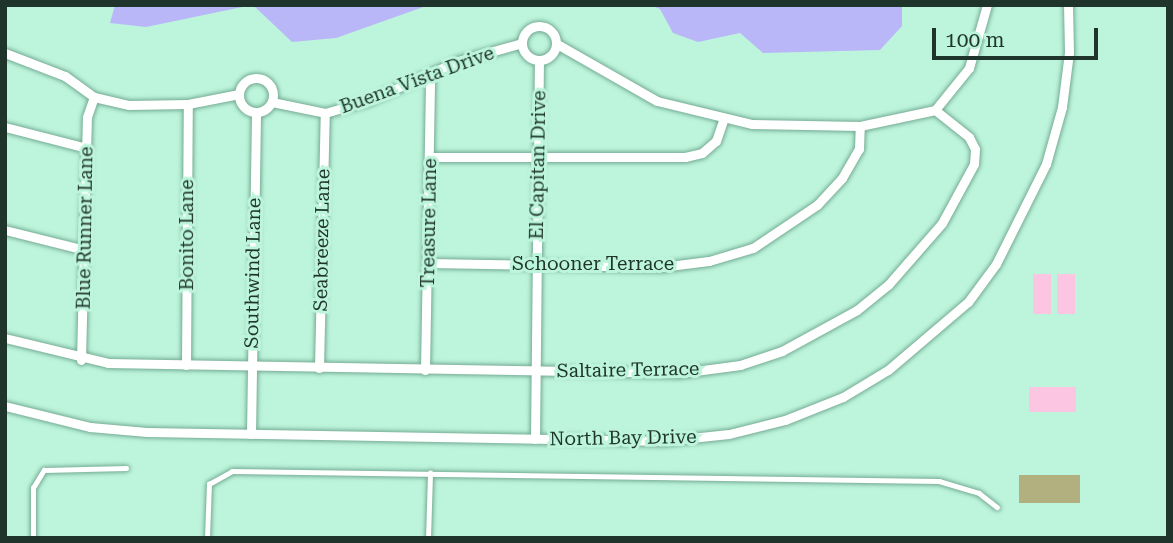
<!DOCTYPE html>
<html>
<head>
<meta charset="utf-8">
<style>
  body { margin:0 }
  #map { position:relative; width:1173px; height:543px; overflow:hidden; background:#bdf5dc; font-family:"Roboto Serif",serif }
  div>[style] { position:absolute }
  .green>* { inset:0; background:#fcc6e2; transform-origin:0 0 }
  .water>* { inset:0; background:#b9b7f8 }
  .building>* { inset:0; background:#b2b07e; transform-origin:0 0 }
  .roads { filter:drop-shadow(0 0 2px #75ab94) drop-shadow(0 0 2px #75ab94) }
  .service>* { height:4.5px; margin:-2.25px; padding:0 2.25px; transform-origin:2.25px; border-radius:2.25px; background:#fff }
  .minor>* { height:9px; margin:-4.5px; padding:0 4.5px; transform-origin:4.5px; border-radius:4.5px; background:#fff }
  .minor>.ring { margin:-4.5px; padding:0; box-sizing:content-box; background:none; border:9px solid #fff; border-radius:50% }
  span { translate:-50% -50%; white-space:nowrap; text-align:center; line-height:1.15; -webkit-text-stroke:6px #bdf5dc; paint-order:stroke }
  .street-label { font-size:19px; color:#1f352c }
  .frame { position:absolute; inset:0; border:7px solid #1f352c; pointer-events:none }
  .scale { position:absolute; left:932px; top:28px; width:166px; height:32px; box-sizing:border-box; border:4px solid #1f352c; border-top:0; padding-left:9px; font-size:21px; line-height:24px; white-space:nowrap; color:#1f352c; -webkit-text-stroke:5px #bdf5dc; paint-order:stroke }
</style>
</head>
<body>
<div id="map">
  <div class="green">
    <i style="left:1033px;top:274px;width:18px;height:40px"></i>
    <i style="left:1057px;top:274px;width:18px;height:40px"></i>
    <i style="left:1029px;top:387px;width:47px;height:25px"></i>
  </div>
  <div class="water">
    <i style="clip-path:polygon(115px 5px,252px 5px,146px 27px,110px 23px)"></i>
    <i style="clip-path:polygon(253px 5px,429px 5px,336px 38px,292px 42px)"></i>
    <i style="clip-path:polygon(650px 5px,902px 5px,902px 26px,880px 50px,763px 53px,740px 33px,698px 42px,673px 33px,660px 9px)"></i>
  </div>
  <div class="building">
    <i style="left:1019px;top:475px;width:61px;height:28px"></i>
  </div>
  <div class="roads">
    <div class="service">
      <i style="left:33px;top:538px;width:50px;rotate:-90deg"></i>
      <i style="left:33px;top:488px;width:21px;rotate:-59deg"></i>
      <i style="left:44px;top:470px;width:82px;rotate:-1.4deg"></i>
      <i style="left:207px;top:538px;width:54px;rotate:-87.9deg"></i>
      <i style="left:209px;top:484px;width:26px;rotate:-29deg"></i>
      <i style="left:232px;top:471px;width:707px;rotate:0.81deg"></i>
      <i style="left:939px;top:481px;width:42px;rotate:16.7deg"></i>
      <i style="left:979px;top:493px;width:23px;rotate:38deg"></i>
      <i style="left:428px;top:538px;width:65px;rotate:-88.2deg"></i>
    </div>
    <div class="minor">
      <i class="ring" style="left:522px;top:26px;width:25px;height:25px"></i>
      <i style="left:557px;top:44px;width:115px;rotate:29.7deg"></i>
      <i style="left:657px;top:101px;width:98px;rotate:13.6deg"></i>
      <i style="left:752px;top:124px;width:108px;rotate:1.1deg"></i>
      <i style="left:860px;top:126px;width:77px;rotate:-12deg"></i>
      <i style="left:935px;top:110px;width:54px;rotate:-51deg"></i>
      <i style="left:969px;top:68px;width:66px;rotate:-74.1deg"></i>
      <i style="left:5px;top:53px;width:64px;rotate:21deg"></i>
      <i style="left:65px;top:76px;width:36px;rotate:36deg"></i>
      <i style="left:94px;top:97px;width:36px;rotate:13deg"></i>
      <i style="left:129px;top:105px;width:59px;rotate:-1deg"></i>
      <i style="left:188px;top:104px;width:52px;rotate:-11.1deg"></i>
      <i class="ring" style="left:239px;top:78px;width:25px;height:25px"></i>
      <i style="left:272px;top:102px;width:54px;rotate:11.7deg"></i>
      <i style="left:325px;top:113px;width:47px;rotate:-16.1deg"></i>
      <i style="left:370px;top:100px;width:96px;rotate:-23.9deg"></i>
      <i style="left:458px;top:61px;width:66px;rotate:-15.7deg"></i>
      <i style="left:5px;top:127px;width:85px;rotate:14.4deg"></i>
      <i style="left:430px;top:157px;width:255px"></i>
      <i style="left:685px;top:157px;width:17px;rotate:-13deg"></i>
      <i style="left:702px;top:153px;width:18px;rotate:-41deg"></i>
      <i style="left:716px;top:141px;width:24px;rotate:-71deg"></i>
      <i style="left:5px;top:230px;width:82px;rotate:14deg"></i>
      <i style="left:429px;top:263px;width:232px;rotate:1deg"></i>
      <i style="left:661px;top:267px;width:48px;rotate:-7.1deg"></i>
      <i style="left:709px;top:261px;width:46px;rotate:-16.5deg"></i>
      <i style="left:753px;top:248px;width:77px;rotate:-33.9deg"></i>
      <i style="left:817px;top:205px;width:37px;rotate:-47deg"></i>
      <i style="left:842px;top:178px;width:34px;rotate:-60deg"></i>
      <i style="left:859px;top:149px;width:23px;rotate:-88deg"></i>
      <i style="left:5px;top:338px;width:106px;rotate:13.6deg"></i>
      <i style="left:108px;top:363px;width:572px;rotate:1deg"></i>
      <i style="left:680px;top:373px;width:61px;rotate:-7.6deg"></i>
      <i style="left:740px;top:365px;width:44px;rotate:-18.4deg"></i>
      <i style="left:782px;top:351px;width:85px;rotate:-28.7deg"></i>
      <i style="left:857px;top:310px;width:40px;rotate:-39deg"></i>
      <i style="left:888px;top:285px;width:82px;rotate:-48.9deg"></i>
      <i style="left:942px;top:223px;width:67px;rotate:-61.5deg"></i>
      <i style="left:974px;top:164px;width:15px;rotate:-86deg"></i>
      <i style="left:975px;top:149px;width:13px;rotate:-117deg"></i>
      <i style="left:969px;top:137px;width:43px;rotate:-141.5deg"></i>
      <i style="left:81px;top:360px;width:243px;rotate:-88.6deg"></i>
      <i style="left:87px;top:117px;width:21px;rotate:-71deg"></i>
      <i style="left:186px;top:365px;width:261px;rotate:-89.6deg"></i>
      <i style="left:319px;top:368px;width:255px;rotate:-88.7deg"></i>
      <i style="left:425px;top:370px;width:294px;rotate:-89deg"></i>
      <i style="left:5px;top:406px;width:88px;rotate:13.9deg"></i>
      <i style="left:90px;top:427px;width:57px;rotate:5deg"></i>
      <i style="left:147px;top:432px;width:516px;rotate:1deg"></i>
      <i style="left:663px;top:441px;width:66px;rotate:-6.1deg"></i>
      <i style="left:729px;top:434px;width:58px;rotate:-14deg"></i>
      <i style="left:785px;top:420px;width:62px;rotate:-21.6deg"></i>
      <i style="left:843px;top:397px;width:52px;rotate:-31deg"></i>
      <i style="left:888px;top:370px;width:105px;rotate:-40.4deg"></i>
      <i style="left:968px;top:302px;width:47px;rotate:-53.6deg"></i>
      <i style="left:996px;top:264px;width:112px;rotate:-63.4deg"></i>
      <i style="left:1046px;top:164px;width:59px;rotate:-74.3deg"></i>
      <i style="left:1062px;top:107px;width:55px;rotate:-82.7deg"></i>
      <i style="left:1069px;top:52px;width:47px;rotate:-91.2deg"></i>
      <i style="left:251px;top:434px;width:322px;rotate:-89.1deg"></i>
      <i style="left:535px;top:439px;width:379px;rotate:-89.4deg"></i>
    </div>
  </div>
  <div class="street-label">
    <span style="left:417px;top:80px;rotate:-20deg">Buena Vista Drive</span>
    <span style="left:538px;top:165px;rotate:-89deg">El Capitan Drive</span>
    <span style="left:429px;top:223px;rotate:-89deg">Treasure Lane</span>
    <span style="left:85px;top:228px;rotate:-89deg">Blue Runner Lane</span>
    <span style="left:187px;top:235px;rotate:-90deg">Bonito Lane</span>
    <span style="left:322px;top:240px;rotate:-89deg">Seabreeze Lane</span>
    <span style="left:593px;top:264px">Schooner Terrace</span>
    <span style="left:253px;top:273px;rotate:-89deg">Southwind Lane</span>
    <span style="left:628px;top:370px;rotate:-1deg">Saltaire Terrace</span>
    <span style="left:623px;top:438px;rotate:-1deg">North Bay Drive</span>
  </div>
  <div class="frame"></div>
  <div class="scale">100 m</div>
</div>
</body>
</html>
